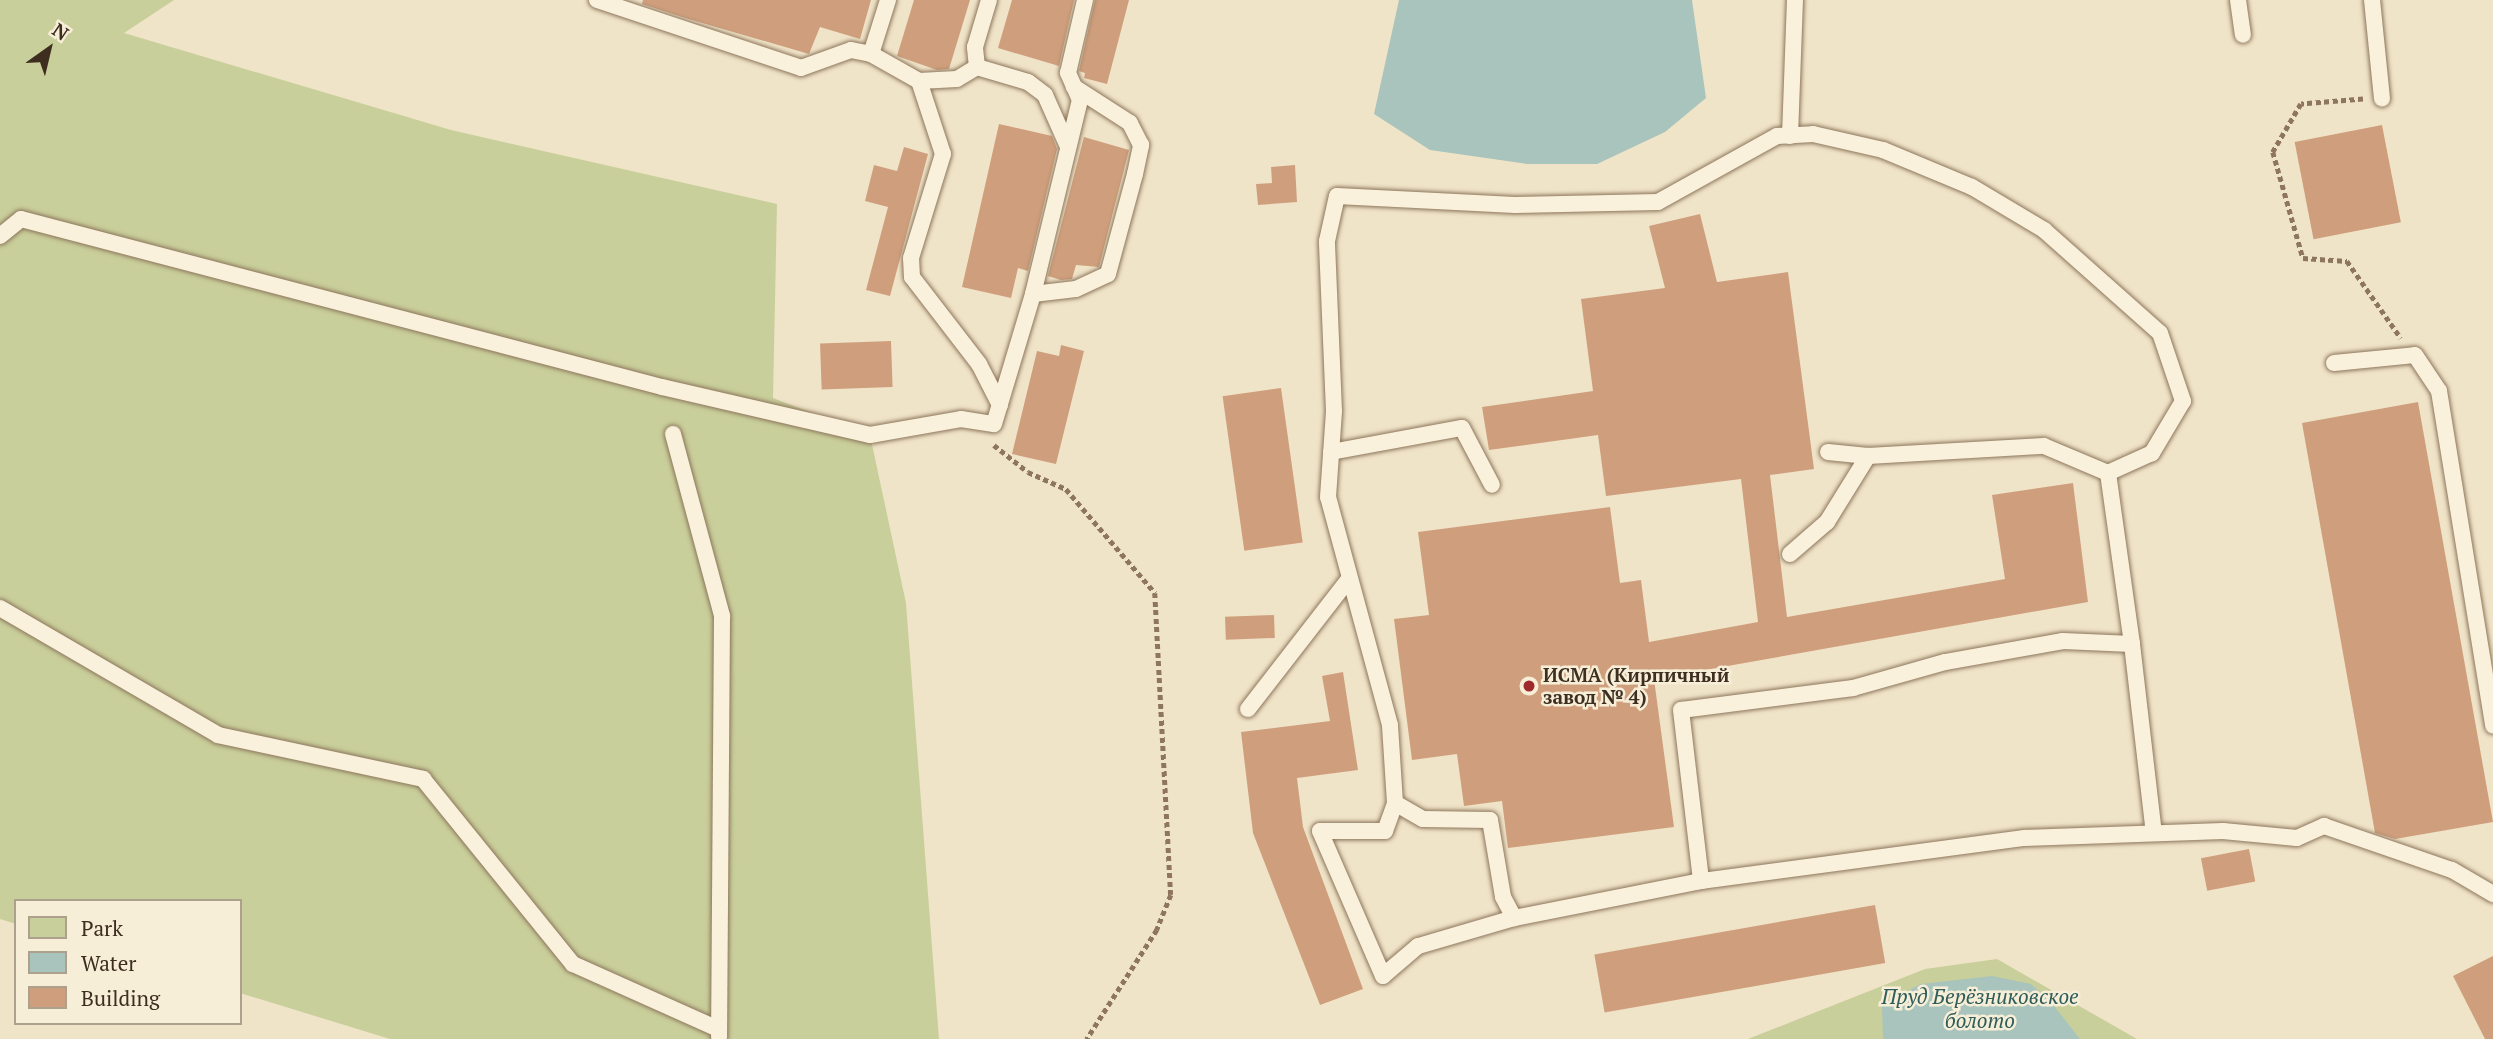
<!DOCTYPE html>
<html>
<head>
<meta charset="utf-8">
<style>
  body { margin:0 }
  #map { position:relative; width:2493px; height:1039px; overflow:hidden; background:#f0e4c8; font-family:"PT Serif",serif }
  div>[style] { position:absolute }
  .green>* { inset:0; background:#c9cf9b }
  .water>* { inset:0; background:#a9c4bc }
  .building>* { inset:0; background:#cf9f7d; transform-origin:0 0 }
  .path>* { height:4.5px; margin-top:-2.25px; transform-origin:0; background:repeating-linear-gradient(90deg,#8d765c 0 5px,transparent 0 8.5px) }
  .roads { filter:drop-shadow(0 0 2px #8d765c) drop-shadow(0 0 2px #8d765c) }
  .service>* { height:16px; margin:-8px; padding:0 8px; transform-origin:8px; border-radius:8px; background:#faf1dc }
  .dots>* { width:19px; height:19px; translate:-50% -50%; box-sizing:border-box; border:4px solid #f7eed8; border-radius:50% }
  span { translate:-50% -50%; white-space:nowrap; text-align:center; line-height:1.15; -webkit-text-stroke:5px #f7eed8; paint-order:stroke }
  .poi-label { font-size:19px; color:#3d2e20; font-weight:700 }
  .left { translate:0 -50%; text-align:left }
  .water-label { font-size:21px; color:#2f5d5a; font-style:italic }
  .legend { position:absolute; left:14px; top:899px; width:228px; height:126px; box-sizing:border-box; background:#f7eed8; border:2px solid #ada18e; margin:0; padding:9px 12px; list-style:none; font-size:21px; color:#3d2e20 }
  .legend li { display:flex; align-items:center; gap:14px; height:35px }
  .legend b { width:35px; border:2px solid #ada18e }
  .north { position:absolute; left:14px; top:14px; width:70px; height:70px; -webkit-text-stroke:5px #f7eed8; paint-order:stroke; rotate:34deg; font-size:19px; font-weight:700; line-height:28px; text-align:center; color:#3d2e20 }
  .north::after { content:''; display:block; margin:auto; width:24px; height:32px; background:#3d2e20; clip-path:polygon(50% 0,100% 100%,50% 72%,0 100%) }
</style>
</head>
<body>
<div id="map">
  <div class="green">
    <i style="clip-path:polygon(0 0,174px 0,124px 33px,451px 130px,777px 204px,773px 398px,870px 435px,906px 603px,939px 1039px,390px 1039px,240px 993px,240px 901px,16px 901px,16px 924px,0 919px)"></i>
    <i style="clip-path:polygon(1997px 959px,2137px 1039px,1748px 1039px,1925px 969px)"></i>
  </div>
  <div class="water">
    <i style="clip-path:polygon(1399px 0,1692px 0,1706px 98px,1665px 132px,1597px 164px,1527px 164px,1430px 150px,1374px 114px)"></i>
    <i style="clip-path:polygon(1992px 976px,2031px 984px,2051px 1002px,2080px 1039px,1883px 1039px,1882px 1004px,1921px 984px)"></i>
  </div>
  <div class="building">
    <i style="clip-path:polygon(643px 0,871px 0,860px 39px,820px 27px,809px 54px,685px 18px,642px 4px)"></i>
    <i style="clip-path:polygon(914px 0,970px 0,949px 69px,937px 70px,897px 56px)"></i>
    <i style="clip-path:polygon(1012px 0,1074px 0,1059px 66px,998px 48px)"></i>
    <i style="clip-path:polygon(1095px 0,1129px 0,1107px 84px,1084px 78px,1085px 73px,1079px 71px)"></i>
    <i style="clip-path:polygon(999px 124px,1052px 136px,1057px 149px,1028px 271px,1018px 268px,1011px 298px,962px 287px)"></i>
    <i style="left:2382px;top:125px;width:99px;height:89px;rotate:79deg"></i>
    <i style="clip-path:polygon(1084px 137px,1129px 150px,1099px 267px,1076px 265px,1072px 279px,1061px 280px,1048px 276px)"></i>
    <i style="clip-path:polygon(904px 147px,928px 154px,890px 296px,866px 290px,888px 207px,865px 201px,874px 165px,897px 171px)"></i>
    <i style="clip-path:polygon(1295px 165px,1297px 202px,1258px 205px,1256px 184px,1272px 183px,1271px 167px)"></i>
    <i style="clip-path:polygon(1700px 214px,1717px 282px,1788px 272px,1814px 469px,1770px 475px,1787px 617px,2005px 579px,1992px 495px,2073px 483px,2088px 602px,1654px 679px,1674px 827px,1508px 848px,1502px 801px,1464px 806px,1457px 754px,1412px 760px,1394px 619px,1429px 615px,1418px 532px,1610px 507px,1620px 583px,1641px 580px,1649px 642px,1758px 622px,1741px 479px,1606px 496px,1598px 435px,1489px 450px,1482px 407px,1593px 391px,1581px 299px,1665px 288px,1649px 226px)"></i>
    <i style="left:891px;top:341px;width:46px;height:71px;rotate:88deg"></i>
    <i style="clip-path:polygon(1061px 345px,1084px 351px,1056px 464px,1012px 454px,1037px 351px,1059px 356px)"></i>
    <i style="left:1281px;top:388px;width:156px;height:59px;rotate:82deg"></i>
    <i style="clip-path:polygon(2418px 402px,2493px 822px,2395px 839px,2375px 833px,2302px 423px)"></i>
    <i style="left:1274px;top:615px;width:23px;height:49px;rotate:88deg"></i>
    <i style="clip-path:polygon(1343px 672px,1358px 770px,1297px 778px,1303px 827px,1363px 989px,1320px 1005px,1253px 833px,1241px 732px,1330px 721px,1322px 676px)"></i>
    <i style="left:2249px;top:849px;width:33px;height:49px;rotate:79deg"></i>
    <i style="left:1875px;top:905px;width:59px;height:285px;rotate:80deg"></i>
    <i style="clip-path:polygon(2493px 956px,2493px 1039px,2485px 1039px,2453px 976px)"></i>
  </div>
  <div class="path">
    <i style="left:2363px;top:99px;width:62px;rotate:175.4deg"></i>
    <i style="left:2301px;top:104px;width:56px;rotate:120.3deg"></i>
    <i style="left:2273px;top:152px;width:110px;rotate:74.2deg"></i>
    <i style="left:2303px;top:258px;width:44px;rotate:3.9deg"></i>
    <i style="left:2347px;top:261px;width:94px;rotate:55deg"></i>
    <i style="left:994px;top:445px;width:43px;rotate:38.5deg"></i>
    <i style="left:1028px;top:472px;width:42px;rotate:24.1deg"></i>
    <i style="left:1066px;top:489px;width:137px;rotate:49.4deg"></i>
    <i style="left:1155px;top:593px;width:302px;rotate:87deg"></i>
    <i style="left:1171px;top:895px;width:38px;rotate:112deg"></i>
    <i style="left:1157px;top:930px;width:130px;rotate:122.7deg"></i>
  </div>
  <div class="roads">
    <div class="service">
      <i style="left:597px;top:0;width:215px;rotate:18.4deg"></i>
      <i style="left:801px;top:68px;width:53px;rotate:-19.8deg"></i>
      <i style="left:851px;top:50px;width:20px;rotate:11deg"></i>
      <i style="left:871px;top:54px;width:55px;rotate:29.4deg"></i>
      <i style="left:2238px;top:0;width:35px;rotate:82deg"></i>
      <i style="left:2372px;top:0;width:99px;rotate:84.2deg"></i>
      <i style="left:871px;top:54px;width:57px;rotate:-72.5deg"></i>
      <i style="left:977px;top:67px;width:20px;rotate:-96deg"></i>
      <i style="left:975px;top:47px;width:49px;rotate:-73.4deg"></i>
      <i style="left:1790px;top:136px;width:136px;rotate:-87.9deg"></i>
      <i style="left:0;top:236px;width:27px;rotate:-39deg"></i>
      <i style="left:21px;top:219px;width:663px;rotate:14.69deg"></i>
      <i style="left:662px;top:387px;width:213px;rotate:13deg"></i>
      <i style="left:870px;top:435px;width:92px;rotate:-10deg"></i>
      <i style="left:961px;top:419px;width:33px;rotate:9deg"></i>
      <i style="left:994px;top:424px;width:136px;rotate:-73.3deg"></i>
      <i style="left:1033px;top:294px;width:200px;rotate:-76.4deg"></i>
      <i style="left:1080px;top:100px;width:30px;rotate:-114deg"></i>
      <i style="left:1068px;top:73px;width:75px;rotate:-76.9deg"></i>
      <i style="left:1033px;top:294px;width:43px;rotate:-6.6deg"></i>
      <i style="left:1076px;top:289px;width:35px;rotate:-25deg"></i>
      <i style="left:1108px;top:274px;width:104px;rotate:-74.9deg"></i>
      <i style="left:1135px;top:174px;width:30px;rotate:-78deg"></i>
      <i style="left:1141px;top:145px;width:25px;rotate:-117deg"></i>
      <i style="left:1130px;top:123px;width:67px;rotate:-147.3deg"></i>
      <i style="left:2334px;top:363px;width:81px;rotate:-5.6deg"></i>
      <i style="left:2415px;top:355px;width:43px;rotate:56.3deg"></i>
      <i style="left:2439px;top:391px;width:339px;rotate:80.8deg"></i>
      <i style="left:1000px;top:405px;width:46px;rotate:-117.1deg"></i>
      <i style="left:979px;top:364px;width:110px;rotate:-127.6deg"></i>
      <i style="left:912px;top:277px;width:19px;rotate:-93deg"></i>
      <i style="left:911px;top:258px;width:109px;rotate:-72.9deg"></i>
      <i style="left:943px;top:154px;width:77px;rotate:-108.2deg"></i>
      <i style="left:919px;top:81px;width:38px;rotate:-3deg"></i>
      <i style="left:957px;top:79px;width:23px;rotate:-31deg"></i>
      <i style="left:977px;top:67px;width:53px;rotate:16.4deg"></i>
      <i style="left:1028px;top:82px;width:21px;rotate:37deg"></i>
      <i style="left:1045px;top:95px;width:57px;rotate:66.1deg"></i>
      <i style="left:673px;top:434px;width:188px;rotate:74.9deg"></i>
      <i style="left:722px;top:616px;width:421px;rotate:90.4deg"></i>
      <i style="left:1331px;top:452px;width:133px;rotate:-10.4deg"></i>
      <i style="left:1462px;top:428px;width:64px;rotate:62.2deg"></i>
      <i style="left:1828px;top:452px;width:40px;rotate:5.7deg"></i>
      <i style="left:1868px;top:456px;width:176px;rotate:-3.3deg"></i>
      <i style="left:2044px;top:446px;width:69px;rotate:22.9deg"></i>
      <i style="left:2108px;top:473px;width:173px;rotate:82deg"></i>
      <i style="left:2132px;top:644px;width:69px;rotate:-177.5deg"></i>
      <i style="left:2063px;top:641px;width:120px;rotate:169.9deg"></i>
      <i style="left:1945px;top:662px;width:96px;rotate:164.2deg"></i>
      <i style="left:1853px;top:688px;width:173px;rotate:172.7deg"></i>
      <i style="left:1681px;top:710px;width:172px;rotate:83.3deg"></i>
      <i style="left:1701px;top:881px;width:326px;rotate:-7.6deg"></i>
      <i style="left:2024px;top:838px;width:199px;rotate:-2deg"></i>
      <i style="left:2223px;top:831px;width:74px;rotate:5.4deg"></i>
      <i style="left:2297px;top:838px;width:30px;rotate:-24deg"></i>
      <i style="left:2324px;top:826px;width:135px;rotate:19deg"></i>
      <i style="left:2452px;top:870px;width:48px;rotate:30.3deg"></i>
      <i style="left:1790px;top:554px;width:49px;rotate:-40.9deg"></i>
      <i style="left:1827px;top:522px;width:78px;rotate:-58.2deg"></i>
      <i style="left:0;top:608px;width:252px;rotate:30.2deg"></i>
      <i style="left:218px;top:735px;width:210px;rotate:12.1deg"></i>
      <i style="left:423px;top:779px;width:238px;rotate:51deg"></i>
      <i style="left:573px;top:964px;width:159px;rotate:24.1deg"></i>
      <i style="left:2132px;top:644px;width:190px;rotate:83.4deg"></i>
      <i style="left:1248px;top:709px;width:165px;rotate:-52.2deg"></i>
      <i style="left:1395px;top:803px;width:78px;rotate:-93.7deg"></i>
      <i style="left:1390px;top:725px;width:236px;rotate:-105.2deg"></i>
      <i style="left:1328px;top:497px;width:86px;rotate:-86deg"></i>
      <i style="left:1334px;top:411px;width:170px;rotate:-92.4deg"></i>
      <i style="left:1327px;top:241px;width:46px;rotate:-77.5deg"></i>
      <i style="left:1337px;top:196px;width:178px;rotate:2.9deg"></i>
      <i style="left:1515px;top:205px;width:143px;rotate:-1.2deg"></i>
      <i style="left:1658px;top:202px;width:136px;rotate:-29deg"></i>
      <i style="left:1777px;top:136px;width:36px;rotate:-3deg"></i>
      <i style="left:1813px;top:134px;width:72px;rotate:12.9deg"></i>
      <i style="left:1883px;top:150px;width:96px;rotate:22.6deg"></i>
      <i style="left:1972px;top:187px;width:84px;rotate:30.8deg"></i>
      <i style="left:2044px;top:230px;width:155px;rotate:41.6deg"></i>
      <i style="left:2160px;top:333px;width:72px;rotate:71.3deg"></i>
      <i style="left:2183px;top:401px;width:61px;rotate:120.8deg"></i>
      <i style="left:2152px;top:453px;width:48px;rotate:155.6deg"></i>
      <i style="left:1514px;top:918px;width:100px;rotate:163.7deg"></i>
      <i style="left:1418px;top:946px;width:46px;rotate:139.4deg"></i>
      <i style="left:1383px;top:976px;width:158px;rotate:-113.5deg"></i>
      <i style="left:1320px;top:831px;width:65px"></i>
      <i style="left:1385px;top:831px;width:30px;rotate:-70deg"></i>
      <i style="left:1395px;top:803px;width:32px;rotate:30deg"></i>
      <i style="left:1423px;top:819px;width:67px;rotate:0.9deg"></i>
      <i style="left:1490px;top:820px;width:78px;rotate:80.4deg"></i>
      <i style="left:1503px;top:897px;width:24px;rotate:62deg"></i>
      <i style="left:1514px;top:918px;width:191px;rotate:-11.2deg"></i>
    </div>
  </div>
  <div class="dots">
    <i style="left:1529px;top:686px;background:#9e2a2b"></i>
  </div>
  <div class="poi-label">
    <span class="left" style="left:1543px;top:686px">ИСМА (Кирпичный<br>завод № 4)</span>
  </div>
  <div class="water-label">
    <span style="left:1980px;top:1008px">Пруд Берёзниковское<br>болото</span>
  </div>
  <ul class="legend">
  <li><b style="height:19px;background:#c9cf9b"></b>Park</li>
  <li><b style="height:19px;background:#a9c4bc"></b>Water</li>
  <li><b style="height:19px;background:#cf9f7d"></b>Building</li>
  </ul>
  <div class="north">N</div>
</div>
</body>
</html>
